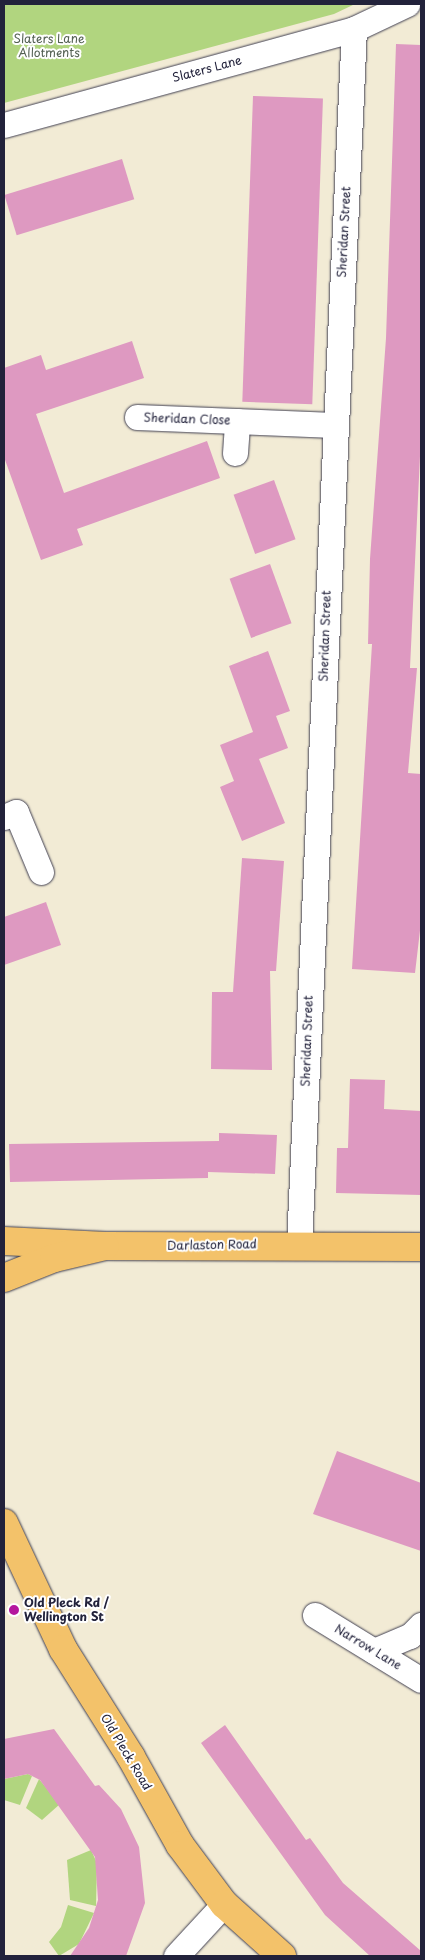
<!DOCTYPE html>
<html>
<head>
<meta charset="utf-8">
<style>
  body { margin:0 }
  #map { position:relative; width:425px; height:1960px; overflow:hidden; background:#f2ebd5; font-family:"Playpen Sans",sans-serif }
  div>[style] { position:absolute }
  .green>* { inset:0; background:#b1d57f }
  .building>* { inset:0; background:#de99c1; transform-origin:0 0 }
  .roads { filter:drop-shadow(0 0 1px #414052) drop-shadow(0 0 1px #414052) }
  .street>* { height:25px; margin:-12.5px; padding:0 12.5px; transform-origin:12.5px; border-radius:12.5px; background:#fff }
  .primary>* { height:28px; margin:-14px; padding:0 14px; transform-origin:14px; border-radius:14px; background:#f3c26a }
  .highway>* { height:28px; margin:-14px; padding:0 14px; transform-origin:14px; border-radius:14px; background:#f3c26a }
  .dots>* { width:14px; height:14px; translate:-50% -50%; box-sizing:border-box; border:2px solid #fff; border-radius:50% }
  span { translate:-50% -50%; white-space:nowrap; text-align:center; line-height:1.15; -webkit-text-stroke:4px #fff; paint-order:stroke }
  .park-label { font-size:12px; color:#546153 }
  .street-label { font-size:12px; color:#22223b }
  .poi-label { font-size:12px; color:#22223b; font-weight:700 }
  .left { translate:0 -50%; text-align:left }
  .frame { position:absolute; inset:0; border:5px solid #22223b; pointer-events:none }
</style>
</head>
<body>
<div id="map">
  <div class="green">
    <i style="clip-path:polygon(4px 4px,355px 4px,334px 14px,4px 103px)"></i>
    <i style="clip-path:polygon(28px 1774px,32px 1776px,20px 1805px,4px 1800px,4px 1779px)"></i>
    <i style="clip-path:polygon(39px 1779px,60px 1804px,42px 1820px,26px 1808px)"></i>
    <i style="clip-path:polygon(91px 1850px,97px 1863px,96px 1906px,70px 1900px,67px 1860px)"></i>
    <i style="clip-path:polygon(68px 1905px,94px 1913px,79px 1944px,59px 1956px,49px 1942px,61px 1927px)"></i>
  </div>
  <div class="building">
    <i style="clip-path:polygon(396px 44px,421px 45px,421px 435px,410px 668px,417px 668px,408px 773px,421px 774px,421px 922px,415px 973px,352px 969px,372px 644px,368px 644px,370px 559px,386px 338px)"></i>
    <i style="left:253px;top:96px;width:70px;height:306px;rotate:2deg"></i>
    <i style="left:122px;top:159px;width:42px;height:123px;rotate:73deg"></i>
    <i style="clip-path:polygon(132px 341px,144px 378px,36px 414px,64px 493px,207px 441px,220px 478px,77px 529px,83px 545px,41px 560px,4px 457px,4px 368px,41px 355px,46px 370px)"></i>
    <i style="left:274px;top:480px;width:63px;height:43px;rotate:70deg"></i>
    <i style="left:270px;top:564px;width:63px;height:43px;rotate:70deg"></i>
    <i style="clip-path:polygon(268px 651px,290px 711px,276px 716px,288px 748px,259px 759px,285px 823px,242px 841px,220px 787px,234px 781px,220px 745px,253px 732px,229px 666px)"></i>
    <i style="clip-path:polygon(242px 858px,284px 861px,276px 971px,270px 971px,272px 1070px,211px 1069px,212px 992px,233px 992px)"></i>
    <i style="clip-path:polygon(46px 902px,61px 945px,4px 965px,4px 917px)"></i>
    <i style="clip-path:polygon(350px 1079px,385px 1080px,384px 1109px,421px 1111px,421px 1195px,336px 1193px,337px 1148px,348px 1148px)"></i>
    <i style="clip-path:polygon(219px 1133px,277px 1135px,275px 1174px,208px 1172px,208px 1178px,10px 1182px,9px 1144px,219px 1141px)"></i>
    <i style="clip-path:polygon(337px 1451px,421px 1483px,421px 1551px,313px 1514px)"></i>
    <i style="clip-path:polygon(225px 1725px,306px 1840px,310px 1838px,343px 1883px,421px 1951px,421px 1956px,370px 1956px,325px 1915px,201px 1743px)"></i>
    <i style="clip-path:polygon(54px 1729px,95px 1786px,99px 1785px,121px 1809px,139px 1847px,145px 1903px,126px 1956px,70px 1956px,89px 1928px,98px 1900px,95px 1857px,40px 1780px,28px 1774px,4px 1779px,4px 1739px)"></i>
  </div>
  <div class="roads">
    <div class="street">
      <i style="left:4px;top:125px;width:363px;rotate:-15.3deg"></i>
      <i style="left:354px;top:29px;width:59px;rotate:-25.3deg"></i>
      <i style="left:137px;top:417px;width:197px;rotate:2.3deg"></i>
      <i style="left:235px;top:453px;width:32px;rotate:-86deg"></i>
      <i style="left:4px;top:817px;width:13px;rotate:-23deg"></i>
      <i style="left:16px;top:812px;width:65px;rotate:67.4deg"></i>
      <i style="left:299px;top:1244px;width:1216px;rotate:-87.41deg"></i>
      <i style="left:315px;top:1615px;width:124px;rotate:31.5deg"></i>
      <i style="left:374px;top:1651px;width:39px;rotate:-23deg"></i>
      <i style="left:410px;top:1636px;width:16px;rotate:-45deg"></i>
      <i style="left:176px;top:1956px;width:71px;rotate:-47.3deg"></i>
    </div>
    <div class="primary">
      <i style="left:4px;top:1241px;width:101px;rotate:2.8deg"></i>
      <i style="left:105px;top:1246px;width:316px;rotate:0.2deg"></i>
    </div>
    <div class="highway">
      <i style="left:4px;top:1278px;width:54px;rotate:-21.8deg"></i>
      <i style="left:54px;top:1258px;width:52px;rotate:-13.2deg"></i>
      <i style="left:4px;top:1523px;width:139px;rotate:64.9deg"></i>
      <i style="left:63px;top:1649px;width:128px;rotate:57.8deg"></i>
      <i style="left:131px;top:1757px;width:101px;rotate:60.9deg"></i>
      <i style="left:180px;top:1845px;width:74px;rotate:53.3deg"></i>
      <i style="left:224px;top:1904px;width:78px;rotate:41.9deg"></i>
    </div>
  </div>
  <div class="dots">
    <i style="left:14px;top:1610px;background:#b5179e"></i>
  </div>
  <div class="park-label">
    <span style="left:49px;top:46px">Slaters Lane<br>Allotments</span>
  </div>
  <div class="street-label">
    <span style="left:207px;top:69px;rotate:-15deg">Slaters Lane</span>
    <span style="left:344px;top:232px;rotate:-87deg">Sheridan Street</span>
    <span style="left:187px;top:419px;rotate:2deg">Sheridan Close</span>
    <span style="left:325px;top:636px;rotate:-88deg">Sheridan Street</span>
    <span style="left:307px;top:1041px;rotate:-88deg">Sheridan Street</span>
    <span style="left:212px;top:1245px;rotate:-1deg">Darlaston Road</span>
    <span style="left:368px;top:1647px;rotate:31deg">Narrow Lane</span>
    <span style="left:126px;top:1752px;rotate:59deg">Old Pleck Road</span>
  </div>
  <div class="poi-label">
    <span class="left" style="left:24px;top:1610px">Old Pleck Rd /<br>Wellington St</span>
  </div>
  <div class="frame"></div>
</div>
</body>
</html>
